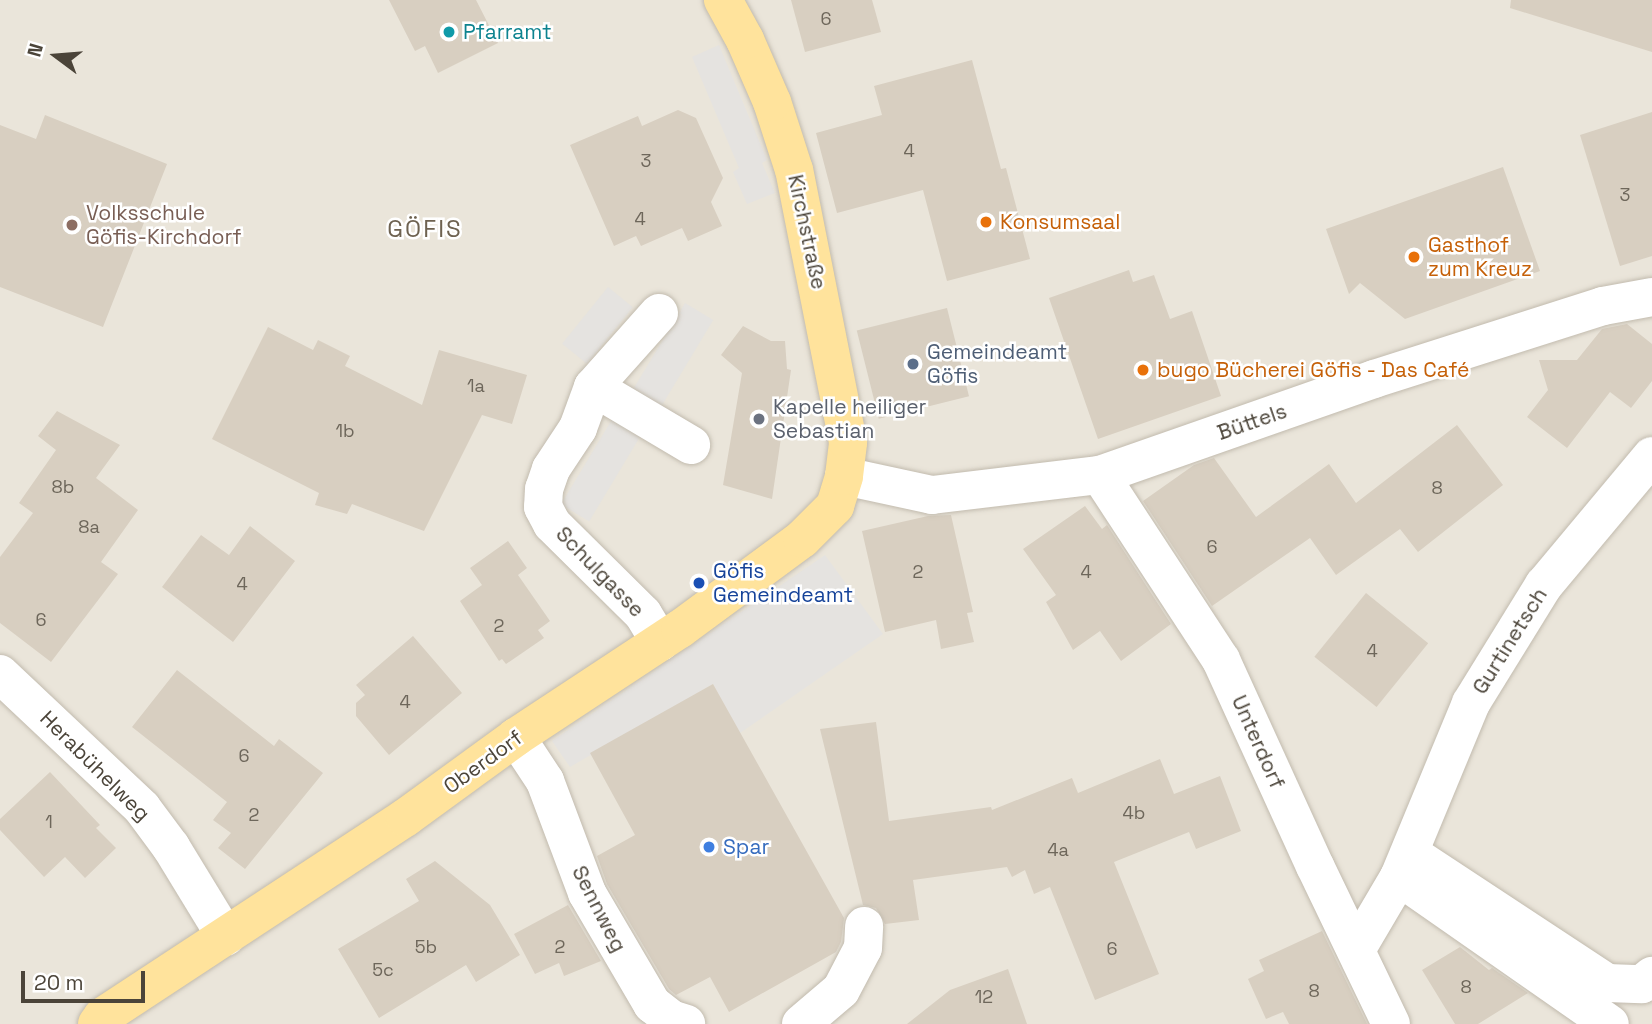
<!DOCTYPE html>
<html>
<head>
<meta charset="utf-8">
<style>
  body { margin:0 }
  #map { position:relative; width:1652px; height:1024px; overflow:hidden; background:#f6f3ec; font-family:"Space Grotesk",sans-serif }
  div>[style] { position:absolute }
  .residential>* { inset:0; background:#eae5da; transform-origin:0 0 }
  .parking>* { inset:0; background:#e5e3e0; transform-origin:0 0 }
  .building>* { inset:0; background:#d8cfc1; transform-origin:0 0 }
  .roads { filter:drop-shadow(0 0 2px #c2bbae) drop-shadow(0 0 2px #c2bbae) }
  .minor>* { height:38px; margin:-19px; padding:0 19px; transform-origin:19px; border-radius:19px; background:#fff }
  .major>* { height:38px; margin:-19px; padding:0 19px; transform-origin:19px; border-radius:19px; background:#ffe39c }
  .dots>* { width:19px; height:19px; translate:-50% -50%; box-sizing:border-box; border:4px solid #fff; border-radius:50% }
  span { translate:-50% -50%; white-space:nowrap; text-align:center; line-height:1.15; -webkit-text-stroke:5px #fff; paint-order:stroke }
  .number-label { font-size:18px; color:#6e675b }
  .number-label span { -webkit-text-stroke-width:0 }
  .culture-label { font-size:21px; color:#0d838f }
  .left { translate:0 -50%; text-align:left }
  .education-label { font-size:21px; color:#785e54 }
  .food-label { font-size:21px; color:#c56008 }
  .street-label { font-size:21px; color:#4b4439 }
  .service-label { font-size:21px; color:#4e5e75 }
  .worship-label { font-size:21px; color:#5b616d }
  .transit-label { font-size:21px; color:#164399 }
  .shop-label { font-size:21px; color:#366cbe }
  .quarter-label { font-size:24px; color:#6e6250; letter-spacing:2px }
  .north { position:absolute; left:21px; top:21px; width:70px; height:70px; -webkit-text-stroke:5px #fff; paint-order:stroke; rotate:286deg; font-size:19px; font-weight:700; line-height:28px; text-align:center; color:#4b4439 }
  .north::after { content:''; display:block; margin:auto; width:24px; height:32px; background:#4b4439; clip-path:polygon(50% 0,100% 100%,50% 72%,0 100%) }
  .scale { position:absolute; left:21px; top:971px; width:124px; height:32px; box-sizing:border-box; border:4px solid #4b4439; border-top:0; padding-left:9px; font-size:21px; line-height:24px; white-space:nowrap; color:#4b4439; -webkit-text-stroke:5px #fff; paint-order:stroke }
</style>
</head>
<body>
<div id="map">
  <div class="residential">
    <i style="left:0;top:0;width:1652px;height:1024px"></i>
  </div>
  <div class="parking">
    <i style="clip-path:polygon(719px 45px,767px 160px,762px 163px,775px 193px,747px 204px,733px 172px,739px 168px,692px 57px)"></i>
    <i style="left:608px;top:287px;width:32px;height:73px;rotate:39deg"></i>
    <i style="left:685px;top:303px;width:33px;height:108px;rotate:31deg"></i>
    <i style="left:617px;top:411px;width:33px;height:109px;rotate:31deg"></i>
    <i style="clip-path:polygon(825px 555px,883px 634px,740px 733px,713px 684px,570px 767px,552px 741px)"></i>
  </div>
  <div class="building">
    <i style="clip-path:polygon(389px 0,476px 0,498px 43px,438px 73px,425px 46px,415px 51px)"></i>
    <i style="clip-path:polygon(791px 0,872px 0,881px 32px,805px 52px)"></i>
    <i style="clip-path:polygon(1511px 0,1652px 0,1652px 52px,1510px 8px)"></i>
    <i style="clip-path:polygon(972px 60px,1001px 169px,1006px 168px,1030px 259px,947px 281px,923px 190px,837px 213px,816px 133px,882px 115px,874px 86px)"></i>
    <i style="clip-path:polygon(678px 110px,696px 118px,723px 178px,711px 202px,722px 226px,688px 241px,682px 228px,641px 246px,636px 236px,614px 246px,570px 145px,638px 116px,642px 126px)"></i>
    <i style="clip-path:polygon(1652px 112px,1652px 256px,1620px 266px,1580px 135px)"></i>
    <i style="clip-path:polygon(45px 115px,167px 164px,103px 327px,0 287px,0 125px,36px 139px)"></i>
    <i style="clip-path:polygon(1503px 167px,1540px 271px,1405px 319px,1360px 283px,1349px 294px,1326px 229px)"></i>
    <i style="clip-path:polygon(1129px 270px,1133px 282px,1154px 275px,1170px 319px,1192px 311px,1221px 396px,1098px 439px,1049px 298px)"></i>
    <i style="left:947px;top:308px;width:91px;height:93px;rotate:76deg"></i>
    <i style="clip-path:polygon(1627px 324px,1652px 344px,1652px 381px,1631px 408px,1610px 392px,1567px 448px,1527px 417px,1548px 390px,1539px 360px,1577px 360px,1602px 329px)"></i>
    <i style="clip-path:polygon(743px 326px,771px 341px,785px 341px,787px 369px,791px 370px,772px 499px,723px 485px,742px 373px,721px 355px)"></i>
    <i style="clip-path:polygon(268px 327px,313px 350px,318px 340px,350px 356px,345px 366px,422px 405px,439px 350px,527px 375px,512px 424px,482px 415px,424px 531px,352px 504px,347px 514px,315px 505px,319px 493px,212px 439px)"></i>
    <i style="clip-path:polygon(57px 411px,120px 445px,96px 478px,138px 510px,101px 562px,118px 574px,51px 662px,0 623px,0 557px,33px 513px,19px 503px,56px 450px,38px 436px)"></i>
    <i style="clip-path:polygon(1457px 425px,1503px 485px,1418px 552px,1400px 529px,1336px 575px,1310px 538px,1212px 606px,1143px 501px,1194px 465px,1214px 458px,1256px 517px,1329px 464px,1356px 503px)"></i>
    <i style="clip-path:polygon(1085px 506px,1102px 529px,1107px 525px,1171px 624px,1121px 661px,1100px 631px,1073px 650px,1046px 602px,1056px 595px,1023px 549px)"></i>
    <i style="clip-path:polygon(951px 515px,973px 612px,967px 613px,974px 642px,941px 649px,936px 620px,885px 632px,862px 531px,928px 516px)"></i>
    <i style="clip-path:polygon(250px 526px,295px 561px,233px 642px,162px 587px,201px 535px,229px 555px)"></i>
    <i style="clip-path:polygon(508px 541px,527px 568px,518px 575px,550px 621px,538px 630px,544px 638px,506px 664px,502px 659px,499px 661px,460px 601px,482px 585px,470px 568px)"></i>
    <i style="left:1366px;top:593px;width:80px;height:82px;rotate:39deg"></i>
    <i style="clip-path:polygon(413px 636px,462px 693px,389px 755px,356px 716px,356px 703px,365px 695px,356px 685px)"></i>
    <i style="clip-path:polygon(177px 670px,274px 746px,279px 739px,323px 773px,245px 869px,218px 848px,231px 833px,213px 820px,227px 802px,132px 727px)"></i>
    <i style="clip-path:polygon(713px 684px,844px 918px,841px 942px,836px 952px,729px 1012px,710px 977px,676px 995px,669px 989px,607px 884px,597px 856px,635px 835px,590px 753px)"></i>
    <i style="clip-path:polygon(876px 722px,889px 821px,991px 807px,992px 810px,1072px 778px,1078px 793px,1160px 759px,1174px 794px,1220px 776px,1241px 831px,1196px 849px,1189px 832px,1114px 862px,1159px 974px,1095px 1000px,1050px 887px,1034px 894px,1025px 870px,1012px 877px,1007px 867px,913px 880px,919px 920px,885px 924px,876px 908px,863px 905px,820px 729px)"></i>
    <i style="clip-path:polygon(50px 772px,100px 825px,96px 828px,116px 848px,85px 878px,65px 857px,44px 877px,0 830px,0 819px)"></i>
    <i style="clip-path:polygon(435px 861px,490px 905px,520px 955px,476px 982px,466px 965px,379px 1018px,338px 949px,419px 901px,406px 879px)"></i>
    <i style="clip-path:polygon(568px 905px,601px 961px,564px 976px,559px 963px,535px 974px,514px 934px)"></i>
    <i style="clip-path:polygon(1322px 931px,1367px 1024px,1289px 1024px,1283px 1012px,1266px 1019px,1248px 979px,1264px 971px,1259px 960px)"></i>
    <i style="clip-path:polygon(1460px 947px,1489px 970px,1492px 968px,1528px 993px,1478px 1024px,1455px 1024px,1422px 970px)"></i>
    <i style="clip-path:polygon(1008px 969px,1027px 1024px,907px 1024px,950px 990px)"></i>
  </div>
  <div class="roads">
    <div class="minor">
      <i style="left:659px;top:313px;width:99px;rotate:131.7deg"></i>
      <i style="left:593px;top:387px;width:44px;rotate:110.1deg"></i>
      <i style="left:578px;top:428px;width:49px;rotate:123.4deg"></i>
      <i style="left:551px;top:469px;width:21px;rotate:109deg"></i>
      <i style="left:544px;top:489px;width:18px;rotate:93deg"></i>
      <i style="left:543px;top:507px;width:19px;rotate:62deg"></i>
      <i style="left:552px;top:524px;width:128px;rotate:44.7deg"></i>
      <i style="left:643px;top:614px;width:33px;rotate:59deg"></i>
      <i style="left:593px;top:387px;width:114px;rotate:30.6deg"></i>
      <i style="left:1100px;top:475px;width:221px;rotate:56.8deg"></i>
      <i style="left:1221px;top:660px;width:226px;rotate:65.5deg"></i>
      <i style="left:1315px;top:866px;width:175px;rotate:64.3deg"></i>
      <i style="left:844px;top:476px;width:90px;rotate:12.2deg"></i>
      <i style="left:932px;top:495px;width:169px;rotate:-6.8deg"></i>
      <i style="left:1100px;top:475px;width:290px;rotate:-19.3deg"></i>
      <i style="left:1374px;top:379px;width:240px;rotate:-17.7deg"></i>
      <i style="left:1603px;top:306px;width:50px;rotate:-10.4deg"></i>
      <i style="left:0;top:674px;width:195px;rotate:43.3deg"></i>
      <i style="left:142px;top:808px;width:49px;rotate:53.4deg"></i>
      <i style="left:171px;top:847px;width:105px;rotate:58.6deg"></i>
      <i style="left:516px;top:737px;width:53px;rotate:56.6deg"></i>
      <i style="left:545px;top:781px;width:120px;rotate:69.4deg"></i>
      <i style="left:587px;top:893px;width:129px;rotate:59.6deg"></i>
      <i style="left:652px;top:1004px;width:24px;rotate:38deg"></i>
      <i style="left:671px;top:1019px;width:16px;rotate:18deg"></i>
      <i style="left:1410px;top:853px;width:236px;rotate:33.4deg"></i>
      <i style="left:1607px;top:983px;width:35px;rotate:2deg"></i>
      <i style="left:1642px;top:984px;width:13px;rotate:-39deg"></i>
      <i style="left:1399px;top:877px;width:257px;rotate:34.9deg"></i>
      <i style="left:1356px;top:950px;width:85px;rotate:-59.5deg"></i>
      <i style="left:1399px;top:877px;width:188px;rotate:-67.5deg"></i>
      <i style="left:1471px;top:703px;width:139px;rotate:-58.3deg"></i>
      <i style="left:1544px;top:585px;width:168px;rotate:-50.1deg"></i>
      <i style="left:801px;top:1024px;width:52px;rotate:-40.4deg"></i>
      <i style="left:841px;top:990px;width:47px;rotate:-62.4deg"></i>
      <i style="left:863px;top:948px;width:22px;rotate:-87deg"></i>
    </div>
    <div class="major">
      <i style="left:97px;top:1024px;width:9px;rotate:-54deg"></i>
      <i style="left:102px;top:1017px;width:363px;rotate:-33.3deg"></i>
      <i style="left:405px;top:818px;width:137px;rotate:-36.1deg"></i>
      <i style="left:516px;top:737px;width:196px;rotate:-33.4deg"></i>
      <i style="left:680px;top:629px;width:152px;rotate:-36.4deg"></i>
      <i style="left:802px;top:539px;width:47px;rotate:-45deg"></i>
      <i style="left:835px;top:506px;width:31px;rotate:-73deg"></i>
      <i style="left:844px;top:476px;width:34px;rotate:-83deg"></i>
      <i style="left:848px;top:442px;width:277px;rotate:-101.2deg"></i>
      <i style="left:794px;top:170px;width:71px;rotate:-107.9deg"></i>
      <i style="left:772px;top:102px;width:68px;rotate:-113.5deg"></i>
      <i style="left:745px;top:40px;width:46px;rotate:-118.8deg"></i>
    </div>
  </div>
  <div class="dots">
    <i style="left:449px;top:32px;background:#0f9aa8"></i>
    <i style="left:986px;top:222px;background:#e8710a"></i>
    <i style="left:72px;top:225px;background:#8d6e63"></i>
    <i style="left:1414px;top:257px;background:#e8710a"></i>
    <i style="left:913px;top:364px;background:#5c6f8a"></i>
    <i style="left:1143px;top:370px;background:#e8710a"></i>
    <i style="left:759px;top:419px;background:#6b7280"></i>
    <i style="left:699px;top:583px;background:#1a4fb4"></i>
    <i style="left:709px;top:847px;background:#3f7fe0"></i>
  </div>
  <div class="number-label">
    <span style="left:826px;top:19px">6</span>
    <span style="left:909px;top:151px">4</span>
    <span style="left:646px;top:161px">3</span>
    <span style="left:1625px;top:195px">3</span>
    <span style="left:640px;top:219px">4</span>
    <span style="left:476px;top:386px">1a</span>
    <span style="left:345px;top:431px">1b</span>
    <span style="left:63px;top:487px">8b</span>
    <span style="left:1437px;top:488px">8</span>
    <span style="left:89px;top:527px">8a</span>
    <span style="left:1212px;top:547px">6</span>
    <span style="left:918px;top:572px">2</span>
    <span style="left:1086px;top:572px">4</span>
    <span style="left:242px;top:584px">4</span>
    <span style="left:41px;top:620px">6</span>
    <span style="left:499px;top:626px">2</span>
    <span style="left:1372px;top:651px">4</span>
    <span style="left:405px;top:702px">4</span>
    <span style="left:244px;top:756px">6</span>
    <span style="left:1134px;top:813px">4b</span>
    <span style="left:254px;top:815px">2</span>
    <span style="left:49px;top:822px">1</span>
    <span style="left:1058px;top:850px">4a</span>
    <span style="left:426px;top:947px">5b</span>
    <span style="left:560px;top:947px">2</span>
    <span style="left:1112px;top:949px">6</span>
    <span style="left:383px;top:970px">5c</span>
    <span style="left:1466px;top:987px">8</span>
    <span style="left:1314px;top:991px">8</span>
    <span style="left:984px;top:997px">12</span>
  </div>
  <div class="culture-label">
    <span class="left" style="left:463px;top:32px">Pfarramt</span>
  </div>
  <div class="education-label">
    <span class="left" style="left:86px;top:225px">Volksschule<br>Göfis-Kirchdorf</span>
  </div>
  <div class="food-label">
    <span class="left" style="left:1000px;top:222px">Konsumsaal</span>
    <span class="left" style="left:1428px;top:257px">Gasthof<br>zum Kreuz</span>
    <span class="left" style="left:1157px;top:370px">bugo Bücherei Göfis - Das Café</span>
  </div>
  <div class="street-label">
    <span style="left:807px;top:232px;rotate:78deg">Kirchstraße</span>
    <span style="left:1252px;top:422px;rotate:-19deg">Büttels</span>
    <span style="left:600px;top:572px;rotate:46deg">Schulgasse</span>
    <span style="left:1510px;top:641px;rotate:-58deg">Gurtinetsch</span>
    <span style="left:1258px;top:742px;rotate:66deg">Unterdorf</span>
    <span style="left:483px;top:762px;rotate:-36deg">Oberdorf</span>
    <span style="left:95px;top:766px;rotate:45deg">Herabühelweg</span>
    <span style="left:599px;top:909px;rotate:63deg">Sennweg</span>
  </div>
  <div class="service-label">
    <span class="left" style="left:927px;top:364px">Gemeindeamt<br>Göfis</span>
  </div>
  <div class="worship-label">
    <span class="left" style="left:773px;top:419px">Kapelle heiliger<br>Sebastian</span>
  </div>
  <div class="transit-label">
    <span class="left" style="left:713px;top:583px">Göfis<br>Gemeindeamt</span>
  </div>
  <div class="shop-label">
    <span class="left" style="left:723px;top:847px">Spar</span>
  </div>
  <div class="quarter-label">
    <span style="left:425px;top:229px">GÖFIS</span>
  </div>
  <div class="north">N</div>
  <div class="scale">20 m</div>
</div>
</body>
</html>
